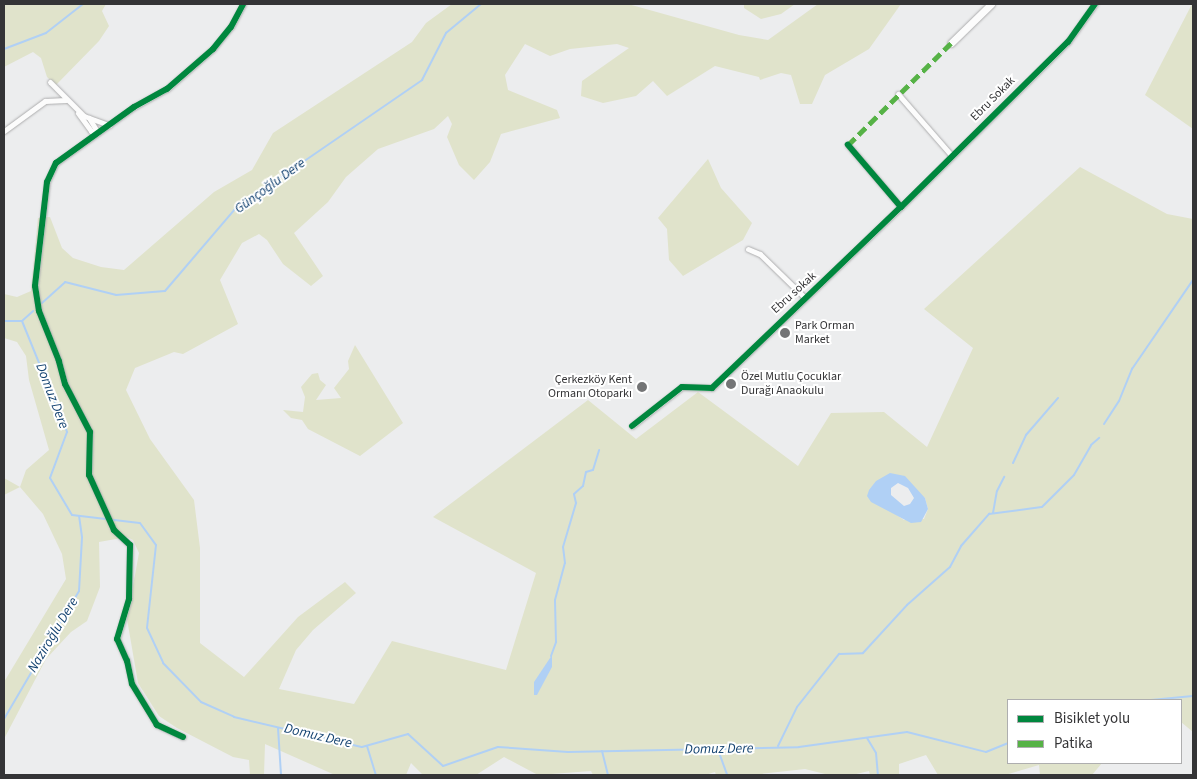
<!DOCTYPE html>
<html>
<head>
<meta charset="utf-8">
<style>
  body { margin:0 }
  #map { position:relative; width:1197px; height:779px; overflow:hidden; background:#ecedee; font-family:"Source Sans 3",sans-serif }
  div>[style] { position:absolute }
  .green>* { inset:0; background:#e0e3cb }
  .water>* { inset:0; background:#b0d0f5 }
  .stream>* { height:2px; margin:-1px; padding:0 1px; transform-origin:1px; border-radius:1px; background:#b0d0f5 }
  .roads { filter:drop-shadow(0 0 1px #adadae) drop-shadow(0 0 1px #adadae) }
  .street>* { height:5px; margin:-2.5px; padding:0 2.5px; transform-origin:2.5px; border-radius:2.5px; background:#fcfcfc }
  .secondary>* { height:7px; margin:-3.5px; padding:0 3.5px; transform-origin:3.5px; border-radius:3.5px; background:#fcfcfc }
  .quiet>* { height:5px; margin-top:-2.5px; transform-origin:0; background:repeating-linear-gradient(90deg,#56b246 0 10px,transparent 0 15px) }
  .cycleway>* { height:6px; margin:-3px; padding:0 3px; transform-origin:3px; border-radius:3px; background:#00873e }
  .dots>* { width:14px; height:14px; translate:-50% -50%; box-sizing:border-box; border:2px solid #fff; border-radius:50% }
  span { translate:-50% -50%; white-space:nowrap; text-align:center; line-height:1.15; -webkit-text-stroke:4px #fff; paint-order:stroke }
  .street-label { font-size:12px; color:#343436 }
  .poi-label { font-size:12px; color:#343436 }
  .left { translate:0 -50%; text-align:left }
  .right { translate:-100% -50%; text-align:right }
  .water-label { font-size:14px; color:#144371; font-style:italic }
  .frame { position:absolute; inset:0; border:5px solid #343436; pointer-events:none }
  .legend { position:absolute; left:1007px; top:699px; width:175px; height:65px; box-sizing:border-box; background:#fff; border:1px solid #aeaeaf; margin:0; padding:6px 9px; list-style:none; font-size:15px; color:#343436 }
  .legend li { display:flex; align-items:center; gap:10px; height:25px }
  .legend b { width:25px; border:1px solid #aeaeaf }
</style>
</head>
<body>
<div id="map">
  <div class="green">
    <i style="clip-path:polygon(5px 4px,106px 4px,102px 11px,109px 26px,99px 41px,56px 85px,47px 77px,41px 58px,33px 52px,4px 67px)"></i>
    <i style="clip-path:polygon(evenodd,452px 4px,628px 4px,739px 35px,768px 40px,818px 4px,901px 4px,869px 49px,825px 75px,812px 104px,800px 104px,791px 75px,781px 73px,760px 80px,759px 77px,715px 66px,667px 96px,653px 81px,636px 96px,603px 103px,581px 96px,582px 81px,629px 48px,617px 44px,570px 49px,550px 56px,525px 44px,505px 75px,508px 90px,557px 110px,560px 118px,501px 134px,490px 162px,474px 180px,459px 165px,447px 137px,452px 124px,448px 116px,434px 129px,378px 149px,346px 177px,328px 202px,294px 233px,323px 276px,311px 286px,283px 264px,267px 240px,259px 234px,242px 243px,220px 280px,238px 324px,183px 354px,174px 352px,135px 368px,126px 390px,150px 439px,194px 500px,200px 548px,200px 643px,244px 677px,298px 617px,345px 582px,356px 593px,313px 630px,296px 650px,279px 689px,354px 704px,392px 641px,506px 670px,536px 573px,433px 517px,588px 400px,636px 439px,698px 392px,798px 466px,831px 413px,884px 412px,927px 447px,973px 348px,924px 309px,1080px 167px,1167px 214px,1193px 219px,1193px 732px,1181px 722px,1181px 700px,1008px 700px,1008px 763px,1102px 763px,1092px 775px,1040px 775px,1039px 765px,1005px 775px,938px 775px,926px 755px,899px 764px,899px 775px,870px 775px,869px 771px,852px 775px,829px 775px,805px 769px,752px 775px,716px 775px,715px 772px,705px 775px,593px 775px,591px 771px,538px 775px,504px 757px,476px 775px,423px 775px,411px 763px,406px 775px,335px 775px,265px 744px,264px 775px,250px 775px,249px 760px,233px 757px,177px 728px,159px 716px,138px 683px,127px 619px,139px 553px,133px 540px,127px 537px,99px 542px,100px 587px,87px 621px,71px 632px,46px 659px,4px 739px,4px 682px,66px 579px,62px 554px,43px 514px,20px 487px,4px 495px,4px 478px,20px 487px,26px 470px,49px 450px,29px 380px,26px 356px,17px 342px,4px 338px,4px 294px,17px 297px,31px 291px,38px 218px,50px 217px,62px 248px,73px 258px,101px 267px,124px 270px,214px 192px,252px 170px,273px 133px,412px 42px,426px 23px,452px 4px,890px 473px,925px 498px,928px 509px,924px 519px,904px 520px,891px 511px,890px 473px)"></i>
    <i style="clip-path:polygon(744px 4px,795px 4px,781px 14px,761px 19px,744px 8px)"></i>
    <i style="clip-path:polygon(1192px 4px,1193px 4px,1193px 129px,1145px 95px)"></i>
    <i style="clip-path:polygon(708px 159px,721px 188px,752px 223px,743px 240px,683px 276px,669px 260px,667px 229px,658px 218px)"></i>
    <i style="clip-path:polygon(355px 345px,403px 423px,360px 456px,308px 429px,302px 420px,291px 418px,283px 410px,303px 412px,305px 397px,301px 387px,312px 374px,318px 373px,320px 380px,326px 385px,316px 400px,341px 398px,334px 388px,349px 369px,348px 361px)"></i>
  </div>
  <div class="water">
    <i style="clip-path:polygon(evenodd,890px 473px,905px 476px,925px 498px,928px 509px,921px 522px,911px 523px,871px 502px,867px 496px,869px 490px,876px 481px,890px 473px,898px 483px,908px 488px,914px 498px,910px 504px,904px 506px,891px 495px,891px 488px,898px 483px)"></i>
    <i style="clip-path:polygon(552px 655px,552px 667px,537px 695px,534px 695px,534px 682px)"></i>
  </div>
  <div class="stream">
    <i style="left:4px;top:49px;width:45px;rotate:-20.9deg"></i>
    <i style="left:46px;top:33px;width:47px;rotate:-38.1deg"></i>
    <i style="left:42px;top:303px;width:31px;rotate:-42deg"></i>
    <i style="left:65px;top:282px;width:53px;rotate:14.3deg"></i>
    <i style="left:116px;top:295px;width:49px;rotate:-4.7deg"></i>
    <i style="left:165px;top:291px;width:109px;rotate:-49.5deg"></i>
    <i style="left:236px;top:208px;width:226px;rotate:-34.5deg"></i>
    <i style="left:422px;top:80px;width:53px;rotate:-62.9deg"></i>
    <i style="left:446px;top:33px;width:45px;rotate:-39.6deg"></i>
    <i style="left:4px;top:321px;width:18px"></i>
    <i style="left:22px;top:321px;width:120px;rotate:67.9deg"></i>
    <i style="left:67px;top:432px;width:49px;rotate:110.3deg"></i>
    <i style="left:50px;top:478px;width:43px;rotate:59.3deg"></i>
    <i style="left:72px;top:515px;width:68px;rotate:6.7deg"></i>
    <i style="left:140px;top:523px;width:27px;rotate:54deg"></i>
    <i style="left:156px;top:545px;width:83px;rotate:96.2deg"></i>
    <i style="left:147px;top:628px;width:38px;rotate:65deg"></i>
    <i style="left:163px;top:663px;width:54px;rotate:45.7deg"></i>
    <i style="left:201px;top:702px;width:36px;rotate:24deg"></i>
    <i style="left:234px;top:717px;width:131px;rotate:13.2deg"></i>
    <i style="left:362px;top:747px;width:48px;rotate:-15.8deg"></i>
    <i style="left:408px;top:734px;width:47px;rotate:42.4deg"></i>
    <i style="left:443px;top:766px;width:58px;rotate:-19.1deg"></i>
    <i style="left:498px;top:747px;width:70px;rotate:4.1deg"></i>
    <i style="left:568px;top:752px;width:231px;rotate:-1.2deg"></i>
    <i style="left:799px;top:747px;width:109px;rotate:-7.9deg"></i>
    <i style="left:907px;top:732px;width:81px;rotate:14.2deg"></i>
    <i style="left:986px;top:752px;width:24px;rotate:-22deg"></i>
    <i style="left:22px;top:321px;width:15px;rotate:-42deg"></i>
    <i style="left:1104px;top:424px;width:27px;rotate:-57deg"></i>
    <i style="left:1119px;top:401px;width:35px;rotate:-68deg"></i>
    <i style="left:1132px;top:369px;width:108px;rotate:-55.6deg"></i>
    <i style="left:1013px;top:463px;width:31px;rotate:-65deg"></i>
    <i style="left:1026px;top:435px;width:49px;rotate:-49.1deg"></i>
    <i style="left:993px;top:513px;width:22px;rotate:-80deg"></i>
    <i style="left:997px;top:491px;width:16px;rotate:-63deg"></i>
    <i style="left:551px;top:656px;width:15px;rotate:-70deg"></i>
    <i style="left:556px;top:642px;width:42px;rotate:-91.4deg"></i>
    <i style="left:555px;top:600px;width:38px;rotate:-75deg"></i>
    <i style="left:565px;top:563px;width:16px;rotate:-97deg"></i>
    <i style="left:563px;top:547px;width:46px;rotate:-73.5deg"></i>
    <i style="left:576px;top:503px;width:9px;rotate:-103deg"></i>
    <i style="left:574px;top:494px;width:12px;rotate:-42deg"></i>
    <i style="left:583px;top:486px;width:14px;rotate:-78deg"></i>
    <i style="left:586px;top:472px;width:7px;rotate:-16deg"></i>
    <i style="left:593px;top:470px;width:21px;rotate:-73deg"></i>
    <i style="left:1151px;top:700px;width:42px;rotate:-5.4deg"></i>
    <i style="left:4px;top:719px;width:148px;rotate:-59.6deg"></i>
    <i style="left:79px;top:591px;width:54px;rotate:-86.8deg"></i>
    <i style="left:82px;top:537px;width:21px;rotate:-98deg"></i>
    <i style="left:278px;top:728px;width:47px;rotate:86.3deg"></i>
    <i style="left:867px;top:738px;width:17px;rotate:59deg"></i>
    <i style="left:876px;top:753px;width:22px;rotate:85deg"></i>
    <i style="left:367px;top:746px;width:30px;rotate:73deg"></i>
    <i style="left:778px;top:746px;width:43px;rotate:-64deg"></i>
    <i style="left:797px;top:707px;width:68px;rotate:-51.6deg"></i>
    <i style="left:839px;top:654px;width:24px;rotate:-2deg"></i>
    <i style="left:863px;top:653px;width:65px;rotate:-47.5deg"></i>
    <i style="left:907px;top:605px;width:57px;rotate:-41.5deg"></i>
    <i style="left:950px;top:567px;width:24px;rotate:-62deg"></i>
    <i style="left:961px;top:546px;width:43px;rotate:-48.8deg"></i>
    <i style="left:989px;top:514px;width:53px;rotate:-7.5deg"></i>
    <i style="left:1042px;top:507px;width:45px;rotate:-45deg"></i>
    <i style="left:1074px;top:475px;width:34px;rotate:-60deg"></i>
    <i style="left:1091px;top:445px;width:11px;rotate:-41deg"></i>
    <i style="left:717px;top:747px;width:30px;rotate:70deg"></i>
    <i style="left:602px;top:751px;width:25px;rotate:76deg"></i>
  </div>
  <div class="roads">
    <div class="street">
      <i style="left:50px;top:82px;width:48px;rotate:45deg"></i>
      <i style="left:84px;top:116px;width:27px;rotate:20deg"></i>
      <i style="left:898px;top:94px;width:82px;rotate:48.9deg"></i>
      <i style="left:78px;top:113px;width:22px;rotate:54deg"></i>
      <i style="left:91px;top:131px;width:7px;rotate:16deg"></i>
      <i style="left:89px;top:118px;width:17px;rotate:59deg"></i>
      <i style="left:4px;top:131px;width:51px;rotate:-36.2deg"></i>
      <i style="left:45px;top:101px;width:21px;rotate:-3deg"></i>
      <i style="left:901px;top:207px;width:235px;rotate:-44.7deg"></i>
      <i style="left:1068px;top:42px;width:47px;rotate:-54.6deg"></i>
      <i style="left:748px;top:249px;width:13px;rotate:23deg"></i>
      <i style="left:760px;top:254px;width:62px;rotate:44.3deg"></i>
      <i style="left:632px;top:426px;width:63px;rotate:-38deg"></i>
      <i style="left:682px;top:387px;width:30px;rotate:2deg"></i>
      <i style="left:712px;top:388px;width:262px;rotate:-43.8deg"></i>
      <i style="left:901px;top:207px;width:82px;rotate:-130.5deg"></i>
      <i style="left:183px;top:737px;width:29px;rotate:-155deg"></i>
      <i style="left:157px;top:725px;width:48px;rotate:-121.4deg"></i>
      <i style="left:132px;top:684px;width:24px;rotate:-102deg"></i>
      <i style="left:127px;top:661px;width:24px;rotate:-114deg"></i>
      <i style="left:117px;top:639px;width:42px;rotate:-73.3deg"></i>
      <i style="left:129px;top:599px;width:54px;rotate:-88.9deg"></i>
      <i style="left:130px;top:545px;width:22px;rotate:-137deg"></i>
      <i style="left:114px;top:530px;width:60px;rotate:-114.4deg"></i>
      <i style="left:89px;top:475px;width:43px;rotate:-88.7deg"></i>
      <i style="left:90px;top:432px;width:54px;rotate:-117.5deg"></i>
      <i style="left:65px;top:384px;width:24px;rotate:-105deg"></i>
      <i style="left:59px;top:361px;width:54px;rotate:-111.8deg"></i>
      <i style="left:39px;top:311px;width:25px;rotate:-99deg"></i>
      <i style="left:35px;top:286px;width:105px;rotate:-83.4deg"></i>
      <i style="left:47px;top:182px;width:21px;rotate:-65deg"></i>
      <i style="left:56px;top:163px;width:96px;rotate:-35.7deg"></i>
      <i style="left:134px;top:107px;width:38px;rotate:-29deg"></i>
      <i style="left:167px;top:89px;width:61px;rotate:-41deg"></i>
      <i style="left:213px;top:49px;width:28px;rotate:-51deg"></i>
      <i style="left:231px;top:27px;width:26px;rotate:-62deg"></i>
    </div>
    <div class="secondary">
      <i style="left:951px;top:43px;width:56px;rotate:-44.3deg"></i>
    </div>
  </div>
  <div class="quiet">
    <i style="left:848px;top:145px;width:145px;rotate:-44.7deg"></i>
  </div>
  <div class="cycleway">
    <i style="left:901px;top:207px;width:235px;rotate:-44.7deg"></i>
    <i style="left:1068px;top:42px;width:47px;rotate:-54.6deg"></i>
    <i style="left:632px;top:426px;width:63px;rotate:-38deg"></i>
    <i style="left:682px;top:387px;width:30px;rotate:2deg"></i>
    <i style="left:712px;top:388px;width:262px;rotate:-43.8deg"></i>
    <i style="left:901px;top:207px;width:82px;rotate:-130.5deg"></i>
    <i style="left:183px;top:737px;width:29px;rotate:-155deg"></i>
    <i style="left:157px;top:725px;width:48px;rotate:-121.4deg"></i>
    <i style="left:132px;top:684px;width:24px;rotate:-102deg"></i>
    <i style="left:127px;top:661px;width:24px;rotate:-114deg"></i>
    <i style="left:117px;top:639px;width:42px;rotate:-73.3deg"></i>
    <i style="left:129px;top:599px;width:54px;rotate:-88.9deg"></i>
    <i style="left:130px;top:545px;width:22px;rotate:-137deg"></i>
    <i style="left:114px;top:530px;width:60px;rotate:-114.4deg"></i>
    <i style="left:89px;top:475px;width:43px;rotate:-88.7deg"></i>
    <i style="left:90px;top:432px;width:54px;rotate:-117.5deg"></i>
    <i style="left:65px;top:384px;width:24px;rotate:-105deg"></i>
    <i style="left:59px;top:361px;width:54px;rotate:-111.8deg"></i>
    <i style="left:39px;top:311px;width:25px;rotate:-99deg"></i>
    <i style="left:35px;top:286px;width:105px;rotate:-83.4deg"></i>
    <i style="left:47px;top:182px;width:21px;rotate:-65deg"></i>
    <i style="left:56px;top:163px;width:96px;rotate:-35.7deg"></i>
    <i style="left:134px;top:107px;width:38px;rotate:-29deg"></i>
    <i style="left:167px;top:89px;width:61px;rotate:-41deg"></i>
    <i style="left:213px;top:49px;width:28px;rotate:-51deg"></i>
    <i style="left:231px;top:27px;width:26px;rotate:-62deg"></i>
  </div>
  <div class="dots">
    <i style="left:785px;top:333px;background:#747576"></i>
    <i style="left:731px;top:384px;background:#747576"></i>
    <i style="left:642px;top:387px;background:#747576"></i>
  </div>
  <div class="street-label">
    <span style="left:993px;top:99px;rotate:-45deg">Ebru Sokak</span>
    <span style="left:794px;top:293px;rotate:-42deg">Ebru sokak</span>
  </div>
  <div class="poi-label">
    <span class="left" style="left:795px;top:333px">Park Orman<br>Market</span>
    <span class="left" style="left:741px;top:384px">Özel Mutlu Çocuklar<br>Durağı Anaokulu</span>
    <span class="right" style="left:632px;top:387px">Çerkezköy Kent<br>Ormanı Otoparkı</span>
  </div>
  <div class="water-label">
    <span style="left:270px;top:186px;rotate:-36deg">Günçoğlu Dere</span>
    <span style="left:52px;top:396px;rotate:69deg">Domuz Dere</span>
    <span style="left:53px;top:635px;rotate:-59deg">Naziroğlu Dere</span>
    <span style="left:318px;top:736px;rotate:13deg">Domuz Dere</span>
    <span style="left:719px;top:749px;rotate:-1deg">Domuz Dere</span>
  </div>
  <div class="frame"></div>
  <ul class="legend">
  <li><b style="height:6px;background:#00873e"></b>Bisiklet yolu</li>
  <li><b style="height:6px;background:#56b246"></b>Patika</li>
  </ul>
</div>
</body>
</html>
